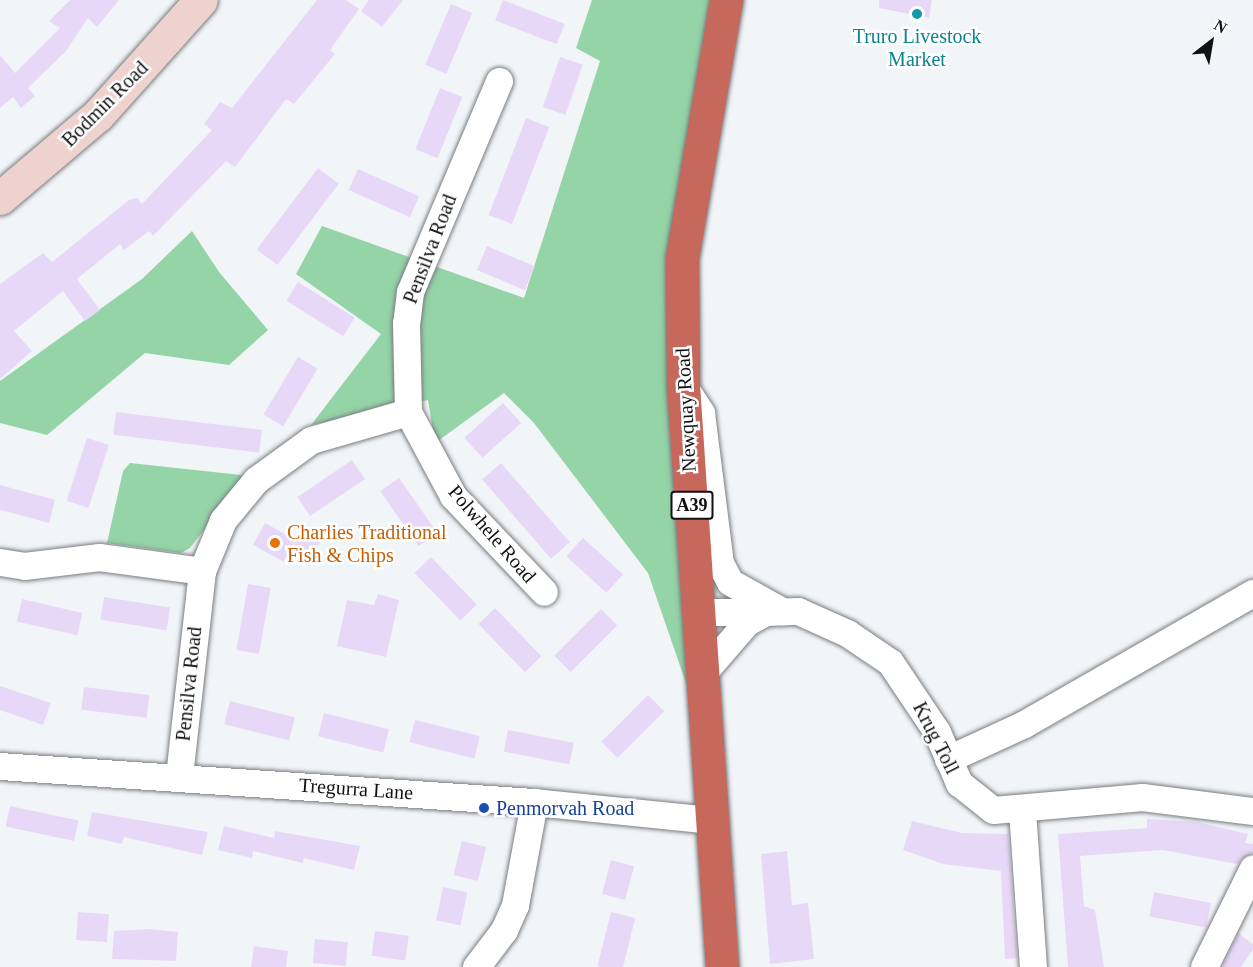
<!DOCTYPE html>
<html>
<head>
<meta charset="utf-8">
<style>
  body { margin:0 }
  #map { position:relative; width:1253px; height:967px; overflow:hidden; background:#f2f5f8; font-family:Georgia,serif }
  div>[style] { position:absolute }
  .green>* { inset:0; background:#94d4a7 }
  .building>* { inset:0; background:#e8d8f8; transform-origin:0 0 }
  .roads { filter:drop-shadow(0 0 2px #7a7d80) drop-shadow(0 0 2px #7a7d80) }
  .street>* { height:27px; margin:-13.5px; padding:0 13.5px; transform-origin:13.5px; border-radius:13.5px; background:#fff }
  .secondary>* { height:33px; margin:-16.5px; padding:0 16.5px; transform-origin:16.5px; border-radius:16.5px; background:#eed2ce }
  .highway>* { height:33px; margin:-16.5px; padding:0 16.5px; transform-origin:16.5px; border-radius:16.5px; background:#c6685c }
  .dots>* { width:16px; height:16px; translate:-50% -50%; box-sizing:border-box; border:3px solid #fff; border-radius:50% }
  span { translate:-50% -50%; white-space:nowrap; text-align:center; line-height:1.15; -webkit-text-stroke:5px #fff; paint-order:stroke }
  .shield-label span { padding:2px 4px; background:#fff; border:2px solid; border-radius:4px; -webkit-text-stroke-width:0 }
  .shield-label { font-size:18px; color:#101112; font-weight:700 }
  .culture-label { font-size:20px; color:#0d838f }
  .street-label { font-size:20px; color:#101112 }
  .food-label { font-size:20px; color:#c56008 }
  .left { translate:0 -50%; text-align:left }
  .transit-label { font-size:20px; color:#164399 }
  .north { position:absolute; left:1181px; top:12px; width:60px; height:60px; -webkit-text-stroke:4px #fff; paint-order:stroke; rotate:31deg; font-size:16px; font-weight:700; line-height:24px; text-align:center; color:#101112 }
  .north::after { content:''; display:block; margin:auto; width:21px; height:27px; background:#101112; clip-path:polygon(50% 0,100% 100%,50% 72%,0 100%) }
</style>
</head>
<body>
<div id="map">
  <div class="green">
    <i style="clip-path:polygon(592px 0,711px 0,694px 97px,698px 718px,648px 573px,534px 423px,504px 393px,435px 443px,428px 400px,311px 425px,381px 334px,296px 274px,322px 226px,524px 298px,600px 61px,576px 48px)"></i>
    <i style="clip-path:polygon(192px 231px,219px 272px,268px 330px,229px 365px,145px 353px,47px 435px,0 423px,0 381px,142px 279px)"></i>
    <i style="clip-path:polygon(130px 463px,241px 475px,243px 479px,190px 548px,181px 553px,107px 543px,123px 471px)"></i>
  </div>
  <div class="building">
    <i style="clip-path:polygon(70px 0,119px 0,97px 27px,88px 18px,66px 51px,28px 88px,35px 96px,21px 108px,13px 97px,0 108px,0 55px,15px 73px,60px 28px,49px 21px)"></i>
    <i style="clip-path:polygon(317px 0,346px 0,359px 9px,330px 50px,335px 54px,294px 104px,286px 99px,235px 167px,226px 161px,153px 236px,149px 231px,124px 250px,120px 244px,77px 279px,100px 310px,85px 321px,63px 291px,14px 331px,32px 351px,0 379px,0 284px,43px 253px,52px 262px,129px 200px,137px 198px,142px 204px,212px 130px,204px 124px,220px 102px,232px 108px)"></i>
    <i style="clip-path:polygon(369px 0,403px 0,382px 27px,361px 11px)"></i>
    <i style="left:503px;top:0;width:66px;height:22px;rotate:21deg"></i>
    <i style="clip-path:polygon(879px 0,932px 0,929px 18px,879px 8px)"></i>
    <i style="left:451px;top:4px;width:23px;height:66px;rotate:23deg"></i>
    <i style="left:560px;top:57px;width:24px;height:53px;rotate:19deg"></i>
    <i style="left:440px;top:88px;width:24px;height:66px;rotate:22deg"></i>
    <i style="left:526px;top:118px;width:25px;height:104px;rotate:21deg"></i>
    <i style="left:318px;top:168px;width:26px;height:102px;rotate:37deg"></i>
    <i style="left:358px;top:169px;width:67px;height:23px;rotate:24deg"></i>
    <i style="left:487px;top:246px;width:52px;height:26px;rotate:23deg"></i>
    <i style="left:298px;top:282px;width:67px;height:22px;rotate:32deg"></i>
    <i style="left:298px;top:357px;width:23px;height:67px;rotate:31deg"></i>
    <i style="left:503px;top:403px;width:27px;height:52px;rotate:48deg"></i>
    <i style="left:116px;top:412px;width:147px;height:23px;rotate:7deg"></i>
    <i style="left:87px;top:438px;width:23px;height:66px;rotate:18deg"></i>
    <i style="left:352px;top:460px;width:23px;height:66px;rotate:56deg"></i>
    <i style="left:501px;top:463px;width:105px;height:25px;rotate:49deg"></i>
    <i style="left:399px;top:478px;width:67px;height:23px;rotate:55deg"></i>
    <i style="left:0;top:485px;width:57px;height:24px;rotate:15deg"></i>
    <i style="left:265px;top:523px;width:35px;height:25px;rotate:29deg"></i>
    <i style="left:301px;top:531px;width:22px;height:19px;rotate:27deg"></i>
    <i style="left:583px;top:538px;width:54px;height:25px;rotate:42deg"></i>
    <i style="left:431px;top:557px;width:66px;height:23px;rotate:46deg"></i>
    <i style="left:248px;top:584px;width:23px;height:67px;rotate:10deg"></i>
    <i style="clip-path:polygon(378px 594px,399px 600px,386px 657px,337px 646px,347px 600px,374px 605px)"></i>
    <i style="left:104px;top:597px;width:67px;height:23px;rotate:9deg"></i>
    <i style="left:22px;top:599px;width:62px;height:23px;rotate:13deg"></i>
    <i style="left:495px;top:608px;width:67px;height:23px;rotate:46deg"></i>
    <i style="left:601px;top:609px;width:23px;height:66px;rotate:45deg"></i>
    <i style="clip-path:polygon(0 686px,51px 703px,43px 725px,0 710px)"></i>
    <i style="left:84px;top:687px;width:66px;height:23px;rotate:7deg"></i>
    <i style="left:648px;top:695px;width:23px;height:66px;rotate:45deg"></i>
    <i style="left:230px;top:701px;width:67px;height:24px;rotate:14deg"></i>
    <i style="left:324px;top:713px;width:67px;height:24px;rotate:14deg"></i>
    <i style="left:415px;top:720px;width:67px;height:23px;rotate:14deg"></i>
    <i style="left:508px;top:730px;width:67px;height:22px;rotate:11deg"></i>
    <i style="left:10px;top:806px;width:70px;height:21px;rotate:12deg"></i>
    <i style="clip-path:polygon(92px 812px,208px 832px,202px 855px,124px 837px,122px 844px,87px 836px)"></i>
    <i style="clip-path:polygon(1147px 819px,1197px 822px,1248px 834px,1245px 843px,1253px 844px,1253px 852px,1237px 864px,1163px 850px,1080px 856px,1084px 906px,1095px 910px,1104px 967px,1068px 967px,1058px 834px,1147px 828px)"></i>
    <i style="clip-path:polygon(912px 821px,962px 833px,1008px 834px,1017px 958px,1005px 959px,1001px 871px,943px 864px,903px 850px)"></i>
    <i style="clip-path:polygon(224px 826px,274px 838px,275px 831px,360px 846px,354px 870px,304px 858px,303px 863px,253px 851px,252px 858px,218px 850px)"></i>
    <i style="left:462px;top:841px;width:25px;height:35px;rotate:14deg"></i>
    <i style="clip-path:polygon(787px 851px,792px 905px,808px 903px,814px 959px,770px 964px,761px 854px)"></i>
    <i style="left:611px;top:860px;width:24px;height:35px;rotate:15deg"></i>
    <i style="left:443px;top:887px;width:25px;height:34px;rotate:12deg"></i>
    <i style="left:1211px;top:903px;width:25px;height:58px;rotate:101deg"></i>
    <i style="left:78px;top:912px;width:31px;height:28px;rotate:4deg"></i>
    <i style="left:611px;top:912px;width:25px;height:56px;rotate:14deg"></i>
    <i style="clip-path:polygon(148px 929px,178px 932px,176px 961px,112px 959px,114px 931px)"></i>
    <i style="left:375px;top:931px;width:34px;height:25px;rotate:8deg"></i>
    <i style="clip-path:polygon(1238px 933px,1253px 944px,1253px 949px,1241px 967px,1222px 967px)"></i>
    <i style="left:315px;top:939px;width:33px;height:24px;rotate:5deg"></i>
    <i style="clip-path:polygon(254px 946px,288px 951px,286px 967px,251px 967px)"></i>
  </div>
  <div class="roads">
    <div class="street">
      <i style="left:499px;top:81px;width:229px;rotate:112.9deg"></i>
      <i style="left:410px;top:292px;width:31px;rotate:97deg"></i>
      <i style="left:406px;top:323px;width:89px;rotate:88.7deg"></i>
      <i style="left:408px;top:412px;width:95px;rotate:61.8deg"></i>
      <i style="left:453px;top:496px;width:132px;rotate:46.5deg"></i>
      <i style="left:685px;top:388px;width:30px;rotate:57deg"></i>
      <i style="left:701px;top:413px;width:151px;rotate:82.8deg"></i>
      <i style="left:720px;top:563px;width:21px;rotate:62deg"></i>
      <i style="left:730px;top:582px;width:60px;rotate:29.1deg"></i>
      <i style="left:0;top:562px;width:24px;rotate:9deg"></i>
      <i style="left:24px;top:566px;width:76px;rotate:-6.8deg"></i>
      <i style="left:99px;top:557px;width:104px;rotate:7.7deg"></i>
      <i style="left:699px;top:612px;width:67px"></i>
      <i style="left:703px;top:673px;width:67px;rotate:-49.2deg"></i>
      <i style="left:747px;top:622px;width:21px;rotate:-28deg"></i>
      <i style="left:766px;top:612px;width:32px;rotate:-2deg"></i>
      <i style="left:798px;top:611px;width:54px;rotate:24.2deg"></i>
      <i style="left:847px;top:633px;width:52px;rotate:34deg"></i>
      <i style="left:890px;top:662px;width:84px;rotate:56.1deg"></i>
      <i style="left:937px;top:732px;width:56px;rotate:66.7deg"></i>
      <i style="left:959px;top:783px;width:43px;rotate:38.5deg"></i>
      <i style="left:993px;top:810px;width:150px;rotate:-5deg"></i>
      <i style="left:1142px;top:797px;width:112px;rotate:7.2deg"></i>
      <i style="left:948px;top:759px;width:84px;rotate:-24.7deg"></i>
      <i style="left:1024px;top:724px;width:264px;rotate:-29.8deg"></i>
      <i style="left:0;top:766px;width:535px;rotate:3.86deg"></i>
      <i style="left:534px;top:802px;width:178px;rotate:5.8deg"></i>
      <i style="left:179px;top:776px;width:206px;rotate:-83.6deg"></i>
      <i style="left:202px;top:571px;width:55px;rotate:-67.6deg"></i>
      <i style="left:223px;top:520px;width:52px;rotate:-50.5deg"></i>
      <i style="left:256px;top:480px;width:68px;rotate:-36deg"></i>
      <i style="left:311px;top:440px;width:101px;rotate:-16.1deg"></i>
      <i style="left:1022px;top:810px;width:157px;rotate:86deg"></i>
      <i style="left:476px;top:967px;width:46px;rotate:-52.9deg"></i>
      <i style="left:504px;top:930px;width:27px;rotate:-66deg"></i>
      <i style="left:515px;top:905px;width:105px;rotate:-79.5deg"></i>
      <i style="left:1204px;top:967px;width:110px;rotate:-63.7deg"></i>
    </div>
    <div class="secondary">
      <i style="left:0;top:198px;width:128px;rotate:-40.3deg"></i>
      <i style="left:98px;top:115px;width:154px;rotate:-48.2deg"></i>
    </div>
    <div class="highway">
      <i style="left:722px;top:967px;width:584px;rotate:-93.83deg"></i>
      <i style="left:683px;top:384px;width:126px;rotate:-90.5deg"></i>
      <i style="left:682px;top:258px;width:262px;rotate:-80.3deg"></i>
    </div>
  </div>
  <div class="dots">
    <i style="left:917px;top:14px;background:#0f9aa8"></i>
    <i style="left:275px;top:543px;background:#e8710a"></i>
    <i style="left:484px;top:808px;background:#1a4fb4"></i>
  </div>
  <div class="shield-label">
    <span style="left:692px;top:505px">A39</span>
  </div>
  <div class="culture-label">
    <span style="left:917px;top:48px">Truro Livestock<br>Market</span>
  </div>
  <div class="street-label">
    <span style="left:105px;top:104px;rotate:-45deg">Bodmin Road</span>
    <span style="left:430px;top:249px;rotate:-69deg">Pensilva Road</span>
    <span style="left:686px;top:410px;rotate:-93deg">Newquay Road</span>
    <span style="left:492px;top:534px;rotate:49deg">Polwhele Road</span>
    <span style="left:189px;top:684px;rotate:-84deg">Pensilva Road</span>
    <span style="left:936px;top:738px;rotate:63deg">Krug Toll</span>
    <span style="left:356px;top:789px;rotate:4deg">Tregurra Lane</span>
  </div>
  <div class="food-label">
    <span class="left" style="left:287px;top:544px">Charlies Traditional<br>Fish &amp; Chips</span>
  </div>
  <div class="transit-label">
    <span class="left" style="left:496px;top:808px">Penmorvah Road</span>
  </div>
  <div class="north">N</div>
</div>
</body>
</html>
